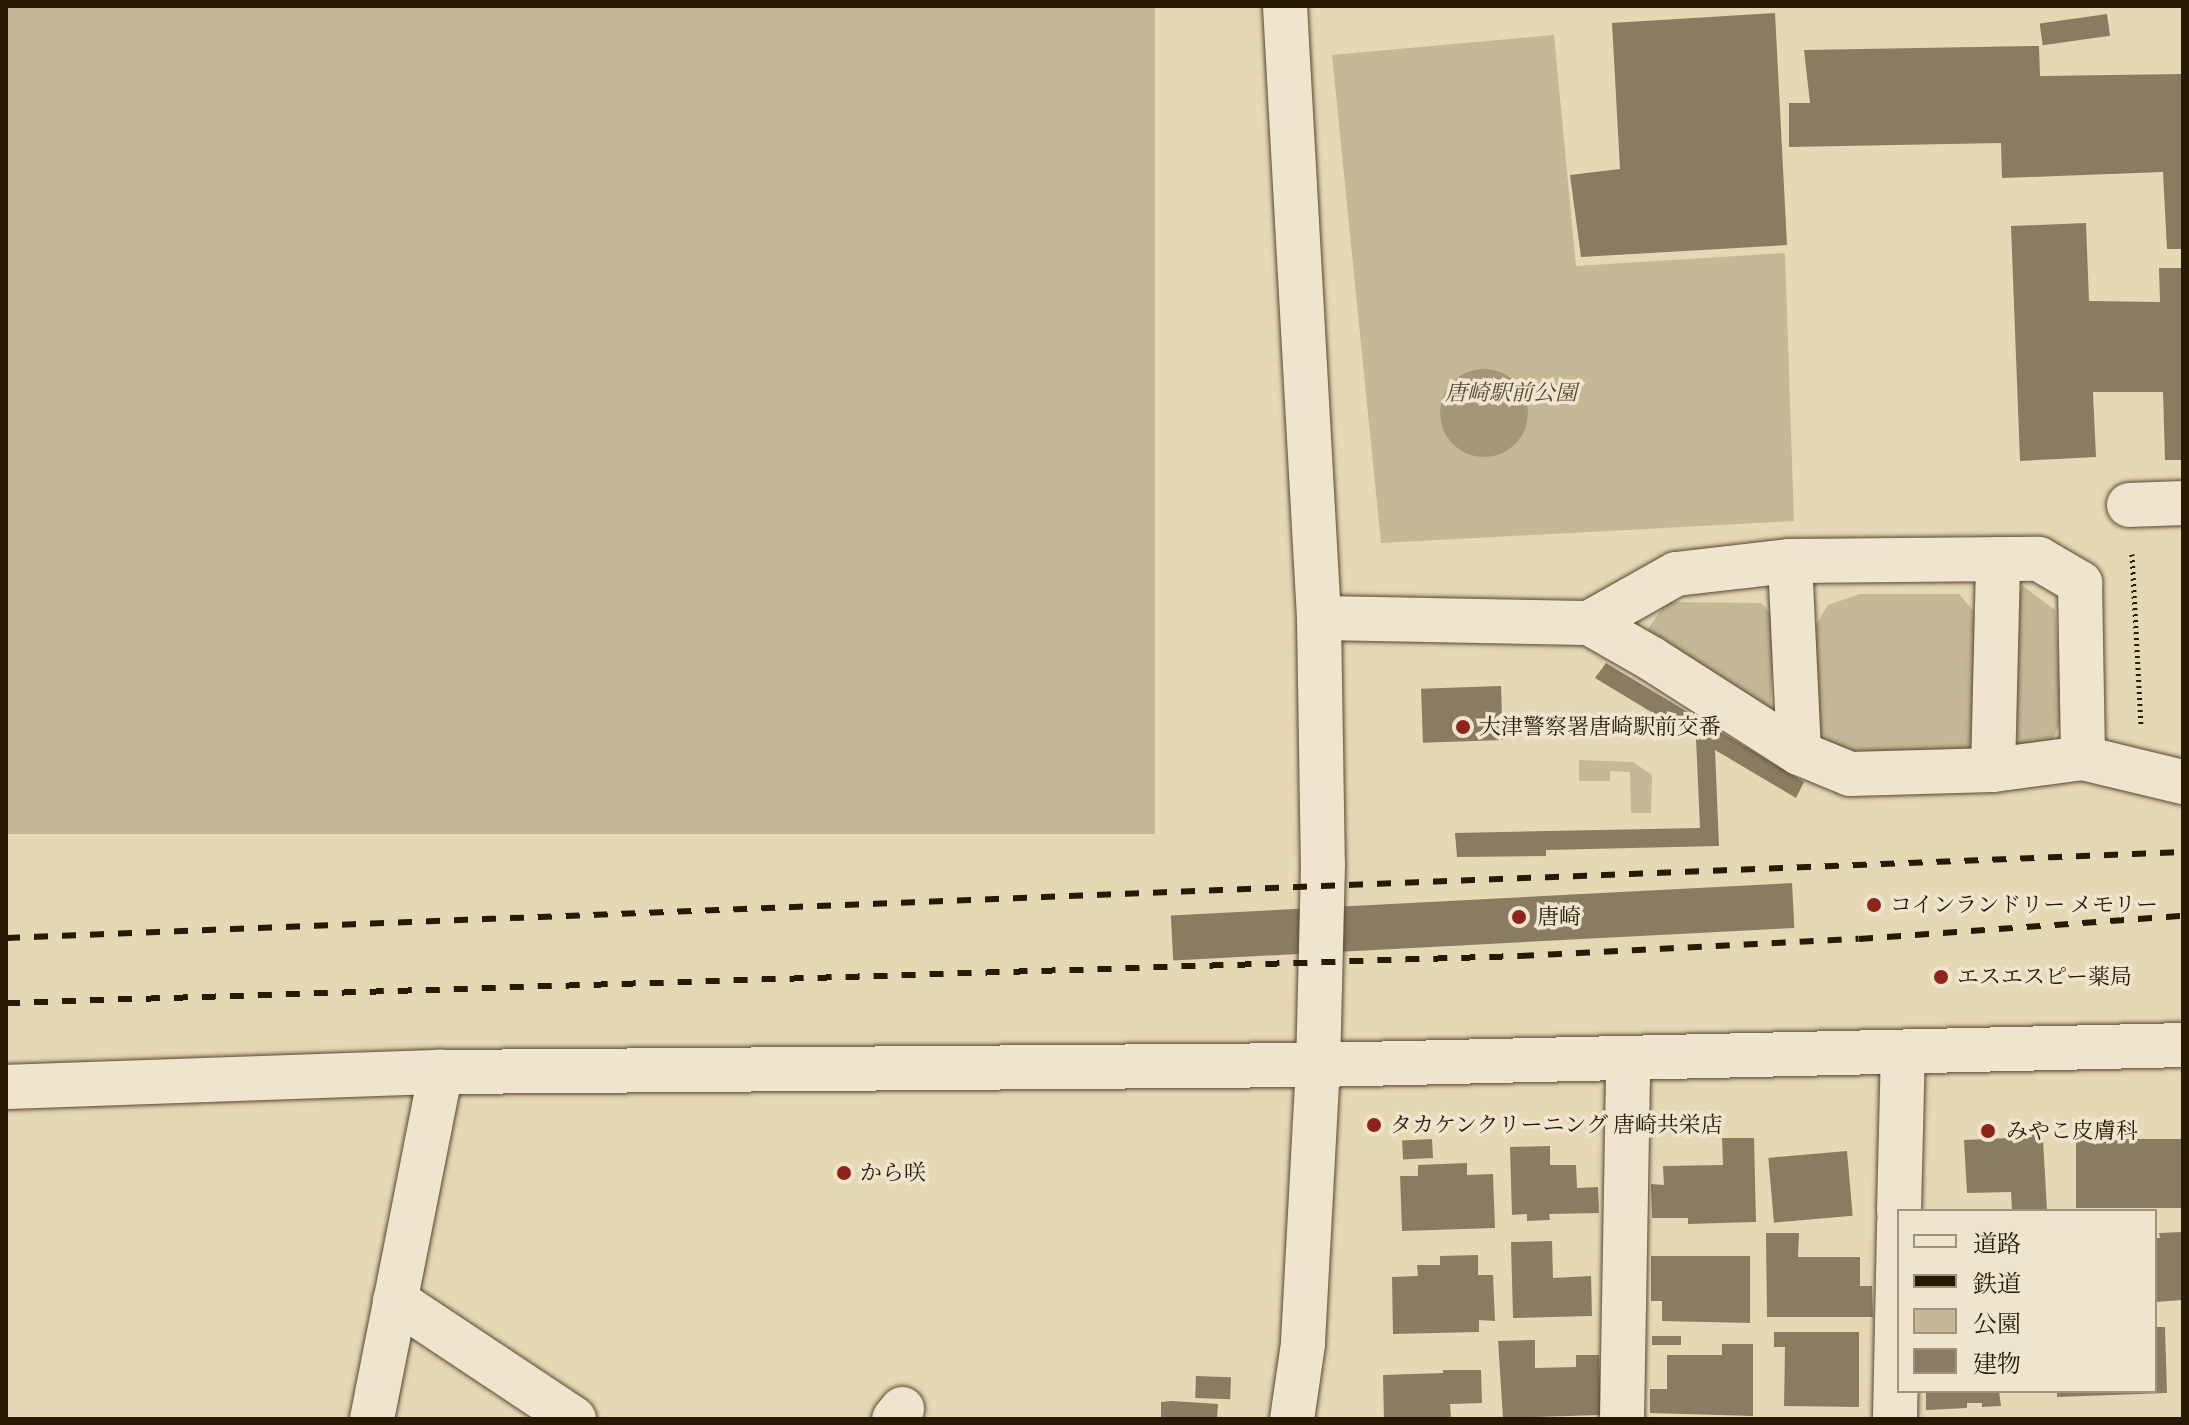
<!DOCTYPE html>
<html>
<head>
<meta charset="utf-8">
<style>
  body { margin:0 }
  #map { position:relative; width:2189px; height:1425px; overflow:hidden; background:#e6d7b5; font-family:"IM FELL Great Primer","Noto Serif JP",serif }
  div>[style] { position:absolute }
  .green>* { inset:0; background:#c6b797; transform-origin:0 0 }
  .water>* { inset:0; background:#a59679 }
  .round { border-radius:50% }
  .building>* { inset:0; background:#8b7c61; transform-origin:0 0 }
  .path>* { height:5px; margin-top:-2.5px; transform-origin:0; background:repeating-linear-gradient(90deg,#281905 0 2px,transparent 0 6px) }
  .roads { filter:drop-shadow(0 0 2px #584831) drop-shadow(0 0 2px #584831) }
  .minor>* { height:44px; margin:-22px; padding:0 22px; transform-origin:22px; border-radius:22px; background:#efe5cf }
  .tertiary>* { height:44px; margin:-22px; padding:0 22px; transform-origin:22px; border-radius:22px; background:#efe5cf }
  .rail>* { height:6px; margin-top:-3px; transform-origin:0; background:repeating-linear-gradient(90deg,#281905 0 14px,transparent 0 28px) }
  .dots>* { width:22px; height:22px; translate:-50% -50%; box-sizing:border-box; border:4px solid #efe5cf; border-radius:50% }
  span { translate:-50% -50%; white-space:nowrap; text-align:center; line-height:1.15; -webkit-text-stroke:7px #efe5cf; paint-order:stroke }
  .park-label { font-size:22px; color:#574831; font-style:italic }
  .poi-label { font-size:22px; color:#281905 }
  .left { translate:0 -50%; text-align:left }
  .frame { position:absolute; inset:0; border:8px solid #281905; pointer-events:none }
  .legend { position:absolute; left:1897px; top:1209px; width:260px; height:184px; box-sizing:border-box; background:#efe5cf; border:2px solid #9f937e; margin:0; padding:10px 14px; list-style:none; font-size:24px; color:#281905 }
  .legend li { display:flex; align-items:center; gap:16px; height:40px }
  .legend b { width:40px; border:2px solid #9f937e }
</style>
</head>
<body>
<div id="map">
  <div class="green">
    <i style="left:6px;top:6px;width:1149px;height:828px"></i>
    <i style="clip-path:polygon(1554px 35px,1576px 266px,1785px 253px,1794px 521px,1381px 543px,1332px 55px)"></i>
    <i style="clip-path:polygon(2023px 586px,2055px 610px,2063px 716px,2048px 750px,2018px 752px,2013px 604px)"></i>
    <i style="clip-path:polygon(1860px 594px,1959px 594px,1975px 613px,1972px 753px,1835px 756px,1812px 728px,1806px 641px,1828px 605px)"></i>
    <i style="clip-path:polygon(1666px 602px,1761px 603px,1775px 618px,1770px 712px,1657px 655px,1648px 629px)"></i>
    <i style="clip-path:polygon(1579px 760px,1633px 762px,1652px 775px,1651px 813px,1631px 813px,1630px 772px,1610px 771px,1610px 781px,1579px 781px)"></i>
  </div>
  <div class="water">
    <i class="round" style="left:1440px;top:369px;width:88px;height:88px"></i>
  </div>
  <div class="building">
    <i style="clip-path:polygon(1775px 13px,1787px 245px,1581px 257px,1570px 175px,1620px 169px,1612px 23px)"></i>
    <i style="left:2107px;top:14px;width:22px;height:68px;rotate:82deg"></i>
    <i style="clip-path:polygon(2039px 46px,2040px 76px,2183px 74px,2183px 249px,2167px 249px,2163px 172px,2002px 178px,2001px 143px,1789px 147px,1789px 103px,1810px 103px,1804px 50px)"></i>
    <i style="clip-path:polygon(2086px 223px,2089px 301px,2160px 302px,2159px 268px,2183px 268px,2183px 460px,2165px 460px,2163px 392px,2093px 392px,2096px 457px,2020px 461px,2011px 226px)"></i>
    <i style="clip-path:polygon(1606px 663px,1804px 782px,1796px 798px,1715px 750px,1719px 846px,1546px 850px,1546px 856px,1457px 857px,1455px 833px,1700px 828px,1696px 739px,1595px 678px)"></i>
    <i style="left:1501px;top:686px;width:54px;height:80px;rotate:88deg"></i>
    <i style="left:1792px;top:883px;width:45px;height:622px;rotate:87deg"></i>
    <i style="clip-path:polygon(2042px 1122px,2047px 1210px,2012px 1211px,2011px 1192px,1967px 1193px,1964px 1140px,2032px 1137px,2031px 1123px)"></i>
    <i style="clip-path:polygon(1722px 1138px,1754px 1138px,1756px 1222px,1688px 1224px,1688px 1218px,1652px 1218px,1651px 1184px,1664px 1185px,1663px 1166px,1723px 1165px)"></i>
    <i style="left:1432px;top:1139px;width:19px;height:30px;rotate:87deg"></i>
    <i style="left:2183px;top:1139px;width:69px;height:107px;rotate:90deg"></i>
    <i style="clip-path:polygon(1550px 1146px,1550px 1165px,1576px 1165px,1577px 1188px,1598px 1187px,1599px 1213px,1549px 1214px,1550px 1220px,1527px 1221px,1527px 1214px,1512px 1215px,1510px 1147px)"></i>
    <i style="left:1847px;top:1151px;width:65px;height:79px;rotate:85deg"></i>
    <i style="clip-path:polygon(1467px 1163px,1467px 1175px,1493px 1174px,1495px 1228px,1402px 1231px,1400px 1176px,1418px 1176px,1418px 1165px)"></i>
    <i style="clip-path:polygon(2182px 1232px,2183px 1300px,2155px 1302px,2155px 1238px,2160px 1238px,2159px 1233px)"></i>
    <i style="clip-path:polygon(1766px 1233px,1799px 1233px,1798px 1257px,1860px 1257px,1860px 1286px,1872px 1286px,1873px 1317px,1767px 1317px)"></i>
    <i style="clip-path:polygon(1552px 1241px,1553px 1278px,1591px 1276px,1592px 1316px,1513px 1318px,1511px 1242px)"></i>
    <i style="clip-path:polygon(1478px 1255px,1478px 1275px,1493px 1275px,1495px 1321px,1479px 1320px,1479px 1332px,1393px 1334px,1392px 1277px,1418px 1276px,1417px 1265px,1440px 1265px,1440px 1256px)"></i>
    <i style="clip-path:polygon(1651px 1256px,1750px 1256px,1750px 1323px,1662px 1321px,1662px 1301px,1651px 1301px)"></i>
    <i style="clip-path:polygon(2155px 1327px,2165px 1327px,2167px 1393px,2057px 1397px,2057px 1391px,2155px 1391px)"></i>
    <i style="clip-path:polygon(1774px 1332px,1859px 1332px,1859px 1407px,1784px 1406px,1785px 1347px,1774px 1347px)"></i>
    <i style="left:1652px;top:1336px;width:29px;height:9px"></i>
    <i style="clip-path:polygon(1535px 1340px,1535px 1368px,1576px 1367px,1576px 1355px,1599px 1355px,1601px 1415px,1503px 1418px,1498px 1341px)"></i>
    <i style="clip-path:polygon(1722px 1344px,1753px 1344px,1753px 1416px,1650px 1413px,1650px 1389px,1667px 1389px,1667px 1355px,1722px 1355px)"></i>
    <i style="clip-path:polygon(1443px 1370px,1481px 1370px,1482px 1403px,1450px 1404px,1451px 1419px,1384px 1419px,1383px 1375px,1443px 1373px)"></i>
    <i style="left:1196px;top:1376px;width:35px;height:22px;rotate:2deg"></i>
    <i style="clip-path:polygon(1926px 1391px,1999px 1391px,2001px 1406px,1982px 1407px,1982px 1403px,1967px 1403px,1967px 1408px,1926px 1410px)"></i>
    <i style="clip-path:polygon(1172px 1401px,1218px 1404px,1217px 1419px,1161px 1419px,1161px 1402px)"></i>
  </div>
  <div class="path">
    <i style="left:2132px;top:554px;width:170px;rotate:87deg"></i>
  </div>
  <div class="roads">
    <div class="minor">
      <i style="left:2129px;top:505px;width:54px;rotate:-2.1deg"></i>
      <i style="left:1790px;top:561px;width:192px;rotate:87.3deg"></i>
      <i style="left:1589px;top:623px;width:100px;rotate:-29.4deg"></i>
      <i style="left:1676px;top:574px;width:115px;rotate:-6.5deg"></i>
      <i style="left:1790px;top:561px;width:249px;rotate:-0.5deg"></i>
      <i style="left:2039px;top:559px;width:48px;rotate:30.3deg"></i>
      <i style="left:2080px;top:583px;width:175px;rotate:89deg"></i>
      <i style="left:1589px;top:623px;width:73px;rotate:29.7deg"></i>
      <i style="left:1652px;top:659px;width:174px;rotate:32.6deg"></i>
      <i style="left:1799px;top:753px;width:55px;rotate:22.4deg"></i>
      <i style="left:1850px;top:774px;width:143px;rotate:-1.6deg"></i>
      <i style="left:1993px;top:770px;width:91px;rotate:-7.6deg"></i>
      <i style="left:2083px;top:758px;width:103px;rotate:13.5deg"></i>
      <i style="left:1993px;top:770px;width:211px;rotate:-88.6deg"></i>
      <i style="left:1899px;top:1211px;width:159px;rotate:-88.6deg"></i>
      <i style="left:395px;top:1300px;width:215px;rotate:33.6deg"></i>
      <i style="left:372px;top:1419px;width:354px;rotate:-78.8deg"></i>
      <i style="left:894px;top:1419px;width:13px;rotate:-51deg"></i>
      <i style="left:1622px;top:1419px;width:361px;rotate:-89deg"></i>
      <i style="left:1895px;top:1419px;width:198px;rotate:-88.8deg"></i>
    </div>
    <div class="tertiary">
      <i style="left:1285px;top:6px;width:613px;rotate:86.82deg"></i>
      <i style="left:1319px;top:618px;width:246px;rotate:89.1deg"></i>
      <i style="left:1323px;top:864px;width:201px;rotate:91.4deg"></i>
      <i style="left:1318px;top:1065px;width:279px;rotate:93.1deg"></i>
      <i style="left:1303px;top:1344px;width:76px;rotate:98.3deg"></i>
      <i style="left:1319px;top:618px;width:270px;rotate:1.1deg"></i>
      <i style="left:6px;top:1087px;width:435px;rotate:-2deg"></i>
      <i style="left:441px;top:1072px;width:877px;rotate:-0.46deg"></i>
      <i style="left:1318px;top:1065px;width:865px;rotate:-1.32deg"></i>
    </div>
  </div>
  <div class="rail">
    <i style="left:6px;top:938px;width:2179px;rotate:-2.26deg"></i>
    <i style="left:6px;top:1003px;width:1515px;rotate:-1.78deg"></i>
    <i style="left:1520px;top:956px;width:339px;rotate:-2.9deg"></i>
    <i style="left:1859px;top:939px;width:325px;rotate:-4.1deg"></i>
  </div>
  <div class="dots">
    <i style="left:1463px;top:727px;background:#8f2418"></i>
    <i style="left:1874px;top:905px;background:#8f2418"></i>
    <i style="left:1519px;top:917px;background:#8f2418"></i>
    <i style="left:1941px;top:977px;background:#8f2418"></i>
    <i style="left:1374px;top:1125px;background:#8f2418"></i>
    <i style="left:1988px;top:1131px;background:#8f2418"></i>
    <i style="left:844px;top:1173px;background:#8f2418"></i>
  </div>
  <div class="park-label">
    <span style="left:1511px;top:393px">唐崎駅前公園</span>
  </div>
  <div class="poi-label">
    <span class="left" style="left:1479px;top:727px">大津警察署唐崎駅前交番</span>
    <span class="left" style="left:1890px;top:905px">コインランドリー メモリー</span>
    <span class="left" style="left:1537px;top:917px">唐崎</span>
    <span class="left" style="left:1957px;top:977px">エスエスピー薬局</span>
    <span class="left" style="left:1390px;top:1125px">タカケンクリーニング 唐崎共栄店</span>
    <span class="left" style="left:2006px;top:1131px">みやこ皮膚科</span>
    <span class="left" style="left:860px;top:1173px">から咲</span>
  </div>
  <div class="frame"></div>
  <ul class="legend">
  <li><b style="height:10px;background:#efe5cf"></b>道路</li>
  <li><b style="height:10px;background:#281905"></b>鉄道</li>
  <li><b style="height:22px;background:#c6b797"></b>公園</li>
  <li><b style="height:22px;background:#8b7c61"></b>建物</li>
  </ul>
</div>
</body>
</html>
